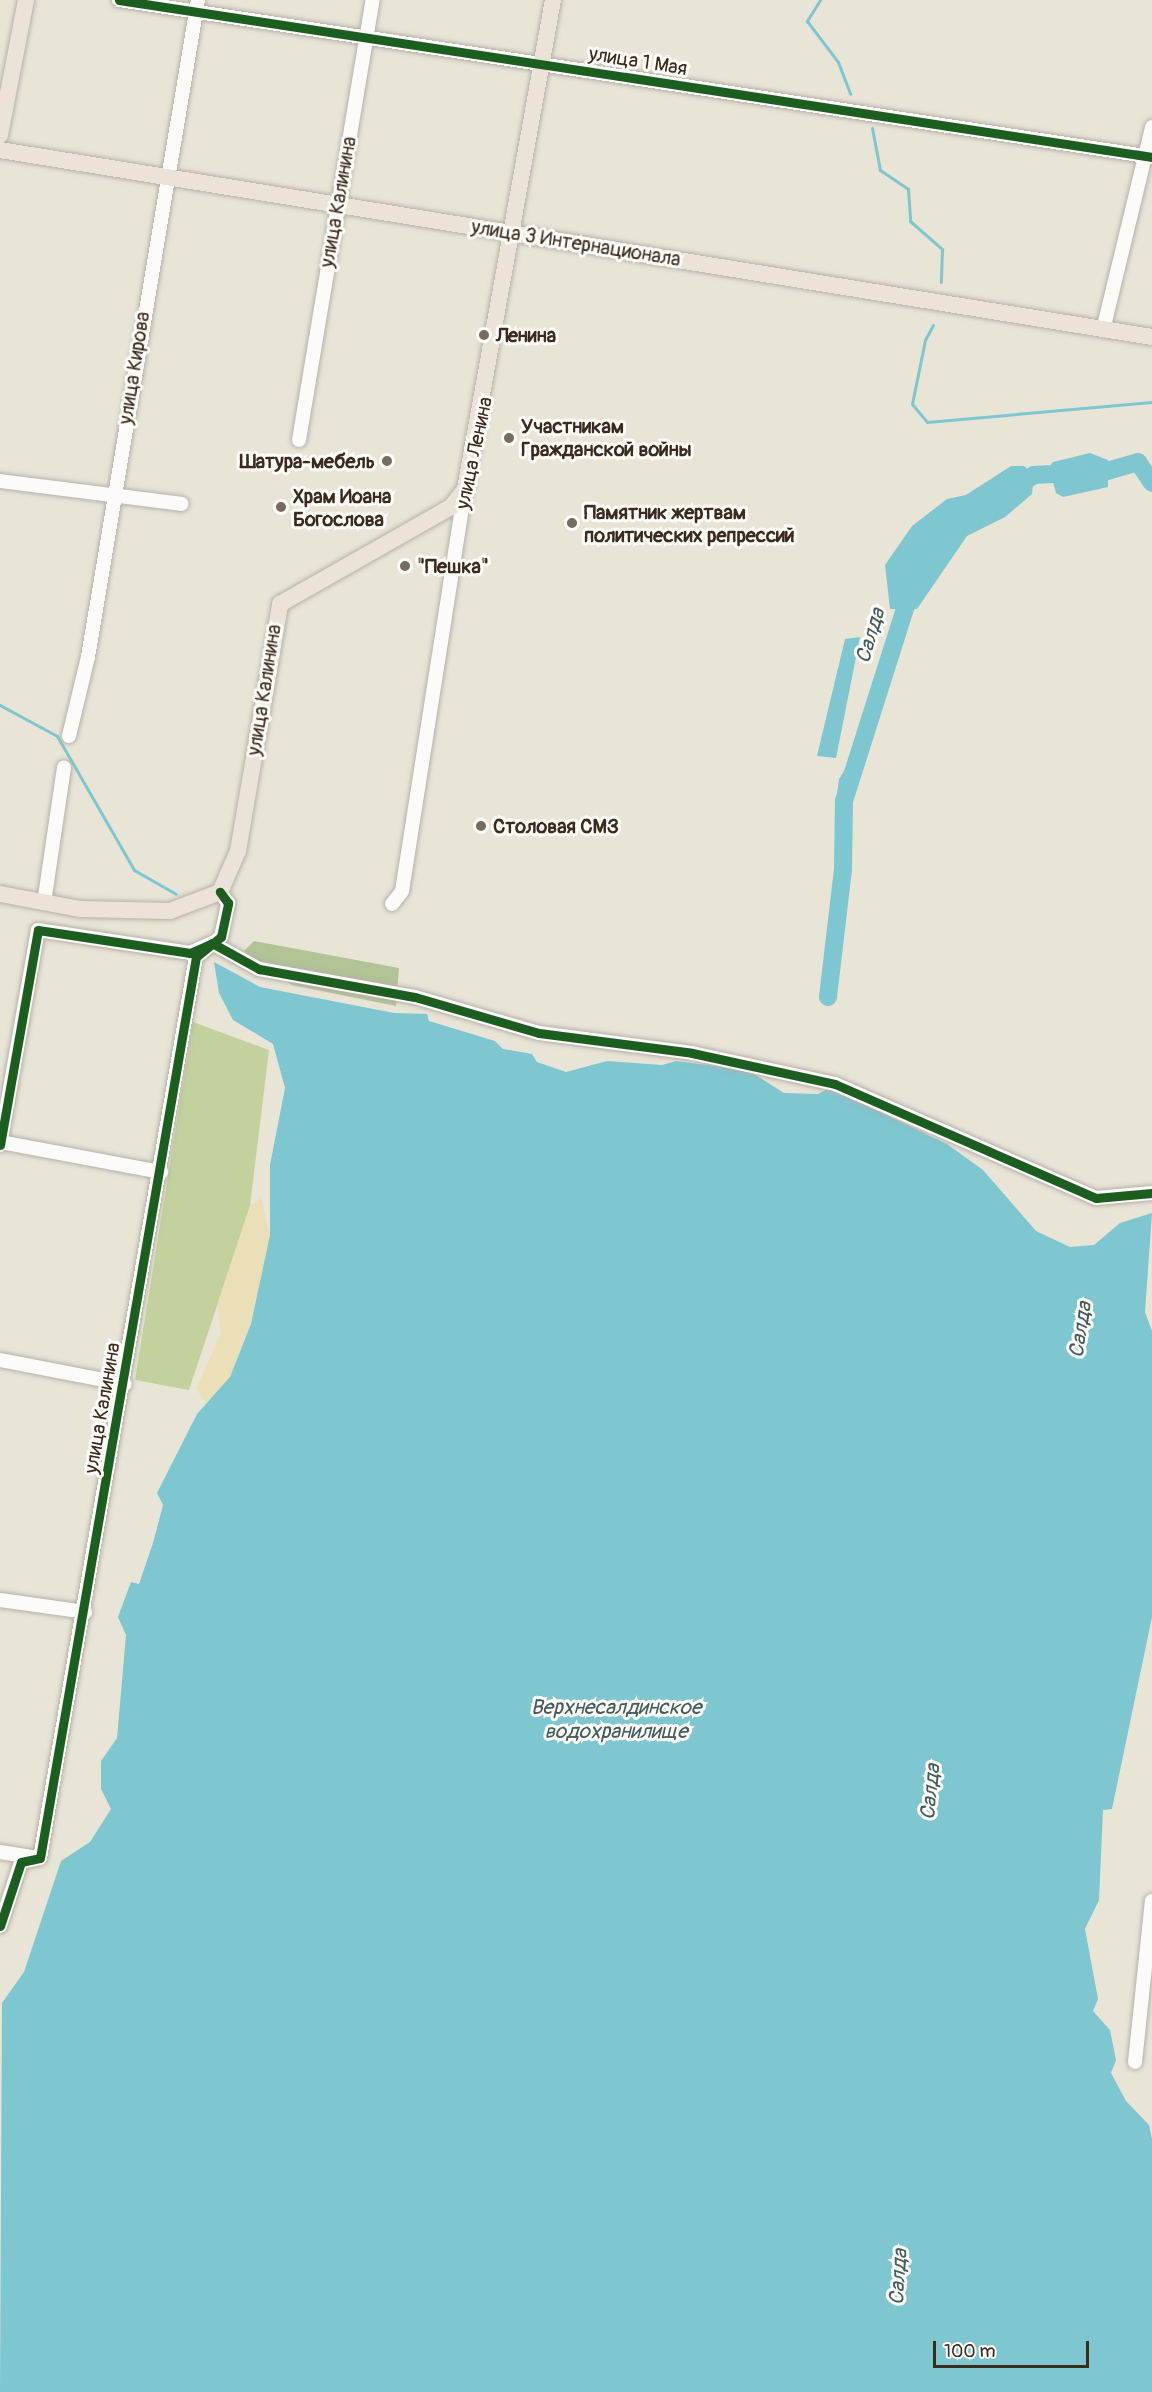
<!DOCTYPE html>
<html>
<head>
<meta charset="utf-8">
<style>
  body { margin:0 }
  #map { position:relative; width:1152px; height:2392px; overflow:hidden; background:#e8e5d7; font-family:Pangolin,sans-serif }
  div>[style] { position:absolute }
  .green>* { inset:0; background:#c3d29c }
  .forest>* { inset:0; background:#b0c495 }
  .sand>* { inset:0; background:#ebdfb8 }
  .water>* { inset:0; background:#7ec6d0 }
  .stream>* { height:3px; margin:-1.5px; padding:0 1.5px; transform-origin:1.5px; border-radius:1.5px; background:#7ec6d0 }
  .river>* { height:18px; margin:-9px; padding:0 9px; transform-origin:9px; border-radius:9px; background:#7ec6d0 }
  .roads { filter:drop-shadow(0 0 2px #b5b1a8) drop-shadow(0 0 2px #b5b1a8) }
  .minor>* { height:14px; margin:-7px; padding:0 7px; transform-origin:7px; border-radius:7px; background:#fcfbf9 }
  .major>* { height:16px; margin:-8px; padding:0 8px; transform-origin:8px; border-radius:8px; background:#ebe2d8 }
  .cycleway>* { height:9px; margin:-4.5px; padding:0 4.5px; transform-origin:4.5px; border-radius:4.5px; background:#1b5e20 }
  .dots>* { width:16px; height:16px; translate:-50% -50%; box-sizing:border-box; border:3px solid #fdfcf7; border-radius:50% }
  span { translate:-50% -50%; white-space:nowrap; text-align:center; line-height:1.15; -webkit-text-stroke:6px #fdfcf7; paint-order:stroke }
  .street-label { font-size:20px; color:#3b2a1e }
  .poi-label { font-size:20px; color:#3b2a1e; font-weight:700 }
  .left { translate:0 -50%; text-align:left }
  .right { translate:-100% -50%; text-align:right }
  .water-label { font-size:21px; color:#425c5b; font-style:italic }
  .scale { position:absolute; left:933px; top:2341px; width:156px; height:27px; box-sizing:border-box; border:3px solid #3b2a1e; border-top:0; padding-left:8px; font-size:18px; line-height:21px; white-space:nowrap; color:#3b2a1e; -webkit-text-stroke:4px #fdfcf7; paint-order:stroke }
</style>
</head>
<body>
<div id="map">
  <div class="green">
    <i style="clip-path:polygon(193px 1022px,269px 1050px,250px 1206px,189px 1390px,135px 1380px)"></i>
  </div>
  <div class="forest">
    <i style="clip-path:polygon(254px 941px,399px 968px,396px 1006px,292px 985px,244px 951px)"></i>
  </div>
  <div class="sand">
    <i style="clip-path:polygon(261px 1198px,270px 1235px,251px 1324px,230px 1377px,208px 1405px,196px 1389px,221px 1333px,217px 1306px,250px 1206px)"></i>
  </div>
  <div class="water">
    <i style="clip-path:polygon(1090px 453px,1108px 460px,1108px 487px,1063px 497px,1056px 493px,1049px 467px,1053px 462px)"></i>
    <i style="clip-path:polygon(1011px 466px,1024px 466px,1034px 475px,1032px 494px,1005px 517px,967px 536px,917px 609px,890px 609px,885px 565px,912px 526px,947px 499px,966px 495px)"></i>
    <i style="clip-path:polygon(860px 637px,836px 758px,817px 756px,845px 639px)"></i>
    <i style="clip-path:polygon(862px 742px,853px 795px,844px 801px,837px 794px,839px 779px)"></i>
    <i style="clip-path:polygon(214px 962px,260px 987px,394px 1013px,427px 1014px,429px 1021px,495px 1041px,503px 1049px,532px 1054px,537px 1062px,566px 1072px,607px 1061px,662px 1065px,676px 1061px,748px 1070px,784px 1093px,818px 1094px,830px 1088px,947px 1144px,983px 1170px,1036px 1231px,1070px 1247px,1094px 1245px,1120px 1223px,1152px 1213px,1145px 1312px,1152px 1331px,1152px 1617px,1112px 1809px,1103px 1810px,1099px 1900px,1085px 1929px,1098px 1999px,1093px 2011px,1110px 2030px,1116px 2060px,1111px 2073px,1126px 2101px,1149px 2125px,1152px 2139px,1152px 2392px,0 2392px,2px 2003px,24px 1972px,61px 1861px,90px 1842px,111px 1809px,101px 1789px,101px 1761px,117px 1738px,126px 1635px,118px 1617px,131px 1582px,139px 1584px,153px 1543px,163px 1505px,157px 1493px,197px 1414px,230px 1377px,251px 1324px,270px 1235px,270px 1165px,285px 1088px,273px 1044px,233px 1020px,219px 993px)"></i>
  </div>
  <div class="stream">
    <i style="left:820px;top:0;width:25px;rotate:122deg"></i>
    <i style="left:807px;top:21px;width:51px;rotate:52.9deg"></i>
    <i style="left:838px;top:62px;width:34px;rotate:69deg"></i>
    <i style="left:872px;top:128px;width:43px;rotate:79.2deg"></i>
    <i style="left:880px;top:170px;width:34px;rotate:34deg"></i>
    <i style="left:908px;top:189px;width:32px;rotate:86deg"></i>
    <i style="left:910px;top:221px;width:43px;rotate:41.2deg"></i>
    <i style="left:942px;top:249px;width:33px;rotate:92deg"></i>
    <i style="left:933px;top:325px;width:17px;rotate:118deg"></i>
    <i style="left:925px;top:340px;width:65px;rotate:101.5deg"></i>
    <i style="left:912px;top:404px;width:23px;rotate:50deg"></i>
    <i style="left:927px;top:422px;width:226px;rotate:-5.1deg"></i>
    <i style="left:0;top:705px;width:65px;rotate:28.5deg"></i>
    <i style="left:57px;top:736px;width:155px;rotate:60.1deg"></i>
    <i style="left:134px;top:870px;width:48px;rotate:29.7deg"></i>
  </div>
  <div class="river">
    <i style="left:1014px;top:488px;width:24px;rotate:-33deg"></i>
    <i style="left:1034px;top:475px;width:73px;rotate:-3.1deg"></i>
    <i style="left:1107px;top:471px;width:32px;rotate:-16deg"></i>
    <i style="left:1138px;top:462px;width:25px;rotate:56deg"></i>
    <i style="left:828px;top:997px;width:129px;rotate:-83.3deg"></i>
    <i style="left:843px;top:869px;width:68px;rotate:-89.2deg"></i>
    <i style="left:844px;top:801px;width:221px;rotate:-72.4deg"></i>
  </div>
  <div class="roads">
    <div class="minor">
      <i style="left:119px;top:0;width:1045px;rotate:8.64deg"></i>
      <i style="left:1103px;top:330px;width:209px;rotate:-76.4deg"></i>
      <i style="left:299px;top:440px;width:446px;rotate:-80.5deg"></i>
      <i style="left:0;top:481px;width:183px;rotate:7.2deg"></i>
      <i style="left:69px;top:736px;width:81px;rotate:-76.5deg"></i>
      <i style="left:88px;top:657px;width:666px;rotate:-80.5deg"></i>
      <i style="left:44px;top:903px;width:137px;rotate:-81.6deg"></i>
      <i style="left:392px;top:904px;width:16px;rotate:-52deg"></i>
      <i style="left:402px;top:891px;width:407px;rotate:-81.1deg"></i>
      <i style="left:0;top:1142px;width:164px;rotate:10.6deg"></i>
      <i style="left:0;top:1145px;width:218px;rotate:-80deg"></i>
      <i style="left:38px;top:930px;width:154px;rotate:8.6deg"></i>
      <i style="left:190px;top:953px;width:24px;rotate:-24deg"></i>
      <i style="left:212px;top:943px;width:54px;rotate:29deg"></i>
      <i style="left:259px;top:969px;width:158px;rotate:10.2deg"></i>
      <i style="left:415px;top:997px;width:129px;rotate:16.2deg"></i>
      <i style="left:539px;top:1033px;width:154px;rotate:7.4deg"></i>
      <i style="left:692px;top:1053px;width:146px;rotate:12.2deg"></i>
      <i style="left:835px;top:1084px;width:285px;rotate:23.6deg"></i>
      <i style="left:1096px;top:1198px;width:56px;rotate:-5.1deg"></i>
      <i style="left:0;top:1360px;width:127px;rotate:10.9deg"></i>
      <i style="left:0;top:1600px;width:86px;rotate:8deg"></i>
      <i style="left:0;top:1852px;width:32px;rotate:9deg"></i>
      <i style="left:0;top:1926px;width:67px;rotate:-71.8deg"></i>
      <i style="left:21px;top:1862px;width:19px;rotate:-12deg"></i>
      <i style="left:40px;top:1858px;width:914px;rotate:-80.18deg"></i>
      <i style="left:196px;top:957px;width:32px;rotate:-39deg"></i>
      <i style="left:221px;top:937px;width:35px;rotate:-78deg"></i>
      <i style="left:228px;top:903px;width:14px;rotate:-126deg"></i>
      <i style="left:1135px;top:2062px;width:162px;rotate:-84deg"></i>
    </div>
    <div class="major">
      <i style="left:0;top:135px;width:137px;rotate:-79.1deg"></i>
      <i style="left:0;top:150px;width:1167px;rotate:9.22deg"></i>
      <i style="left:0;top:894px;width:81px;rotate:10.6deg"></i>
      <i style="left:80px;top:909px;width:90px;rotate:1.3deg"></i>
      <i style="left:170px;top:911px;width:53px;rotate:-20.8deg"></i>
      <i style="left:220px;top:892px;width:45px;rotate:-66.3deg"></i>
      <i style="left:238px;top:851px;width:251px;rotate:-80.3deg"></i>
      <i style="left:280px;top:604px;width:197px;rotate:-29.6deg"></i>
      <i style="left:451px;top:507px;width:23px;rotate:-52deg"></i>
      <i style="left:465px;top:489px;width:497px;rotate:-79.8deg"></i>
    </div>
  </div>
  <div class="cycleway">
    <i style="left:119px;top:0;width:1045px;rotate:8.64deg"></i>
    <i style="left:0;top:1145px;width:218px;rotate:-80deg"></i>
    <i style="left:38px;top:930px;width:154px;rotate:8.6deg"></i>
    <i style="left:190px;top:953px;width:24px;rotate:-24deg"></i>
    <i style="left:212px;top:943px;width:54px;rotate:29deg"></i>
    <i style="left:259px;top:969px;width:158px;rotate:10.2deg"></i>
    <i style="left:415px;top:997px;width:129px;rotate:16.2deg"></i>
    <i style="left:539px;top:1033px;width:154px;rotate:7.4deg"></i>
    <i style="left:692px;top:1053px;width:146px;rotate:12.2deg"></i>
    <i style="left:835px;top:1084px;width:285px;rotate:23.6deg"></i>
    <i style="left:1096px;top:1198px;width:56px;rotate:-5.1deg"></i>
    <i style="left:0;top:1926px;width:67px;rotate:-71.8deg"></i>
    <i style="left:21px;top:1862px;width:19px;rotate:-12deg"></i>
    <i style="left:40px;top:1858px;width:914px;rotate:-80.18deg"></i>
    <i style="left:196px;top:957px;width:32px;rotate:-39deg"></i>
    <i style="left:221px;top:937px;width:35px;rotate:-78deg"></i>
    <i style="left:228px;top:903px;width:14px;rotate:-126deg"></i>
  </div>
  <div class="dots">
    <i style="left:484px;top:335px;background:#786b5f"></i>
    <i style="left:509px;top:438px;background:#786b5f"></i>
    <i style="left:387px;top:461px;background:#786b5f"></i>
    <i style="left:281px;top:507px;background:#786b5f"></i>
    <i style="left:572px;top:523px;background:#786b5f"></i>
    <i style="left:405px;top:566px;background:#786b5f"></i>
    <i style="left:481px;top:826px;background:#786b5f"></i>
  </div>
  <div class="street-label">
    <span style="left:638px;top:61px;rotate:9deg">улица 1 Мая</span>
    <span style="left:338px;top:202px;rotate:-80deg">улица Калинина</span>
    <span style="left:576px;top:243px;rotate:9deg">улица 3 Интернационала</span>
    <span style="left:134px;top:368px;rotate:-81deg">улица Кирова</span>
    <span style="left:474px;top:453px;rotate:-78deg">улица Ленина</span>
    <span style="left:264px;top:690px;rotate:-81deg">улица Калинина</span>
    <span style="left:102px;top:1408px;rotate:-80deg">улица Калинина</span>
  </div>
  <div class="poi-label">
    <span class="left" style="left:496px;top:335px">Ленина</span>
    <span class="left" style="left:521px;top:438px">Участникам<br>Гражданской войны</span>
    <span class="right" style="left:375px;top:461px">Шатура-мебель</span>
    <span class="left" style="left:293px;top:508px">Храм Иоана<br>Богослова</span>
    <span class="left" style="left:584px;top:524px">Памятник жертвам<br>политических репрессий</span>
    <span class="left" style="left:417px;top:566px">"Пешка"</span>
    <span class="left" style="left:493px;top:826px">Столовая СМЗ</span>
  </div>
  <div class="water-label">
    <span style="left:871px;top:636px;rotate:-73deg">Салда</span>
    <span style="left:1081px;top:1330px;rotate:-81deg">Салда</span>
    <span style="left:616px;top:1720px">Верхнесалдинское<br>водохранилище</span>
    <span style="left:931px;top:1792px;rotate:-84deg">Салда</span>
    <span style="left:899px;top:2277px;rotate:-86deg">Салда</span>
  </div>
  <div class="scale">100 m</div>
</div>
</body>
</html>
